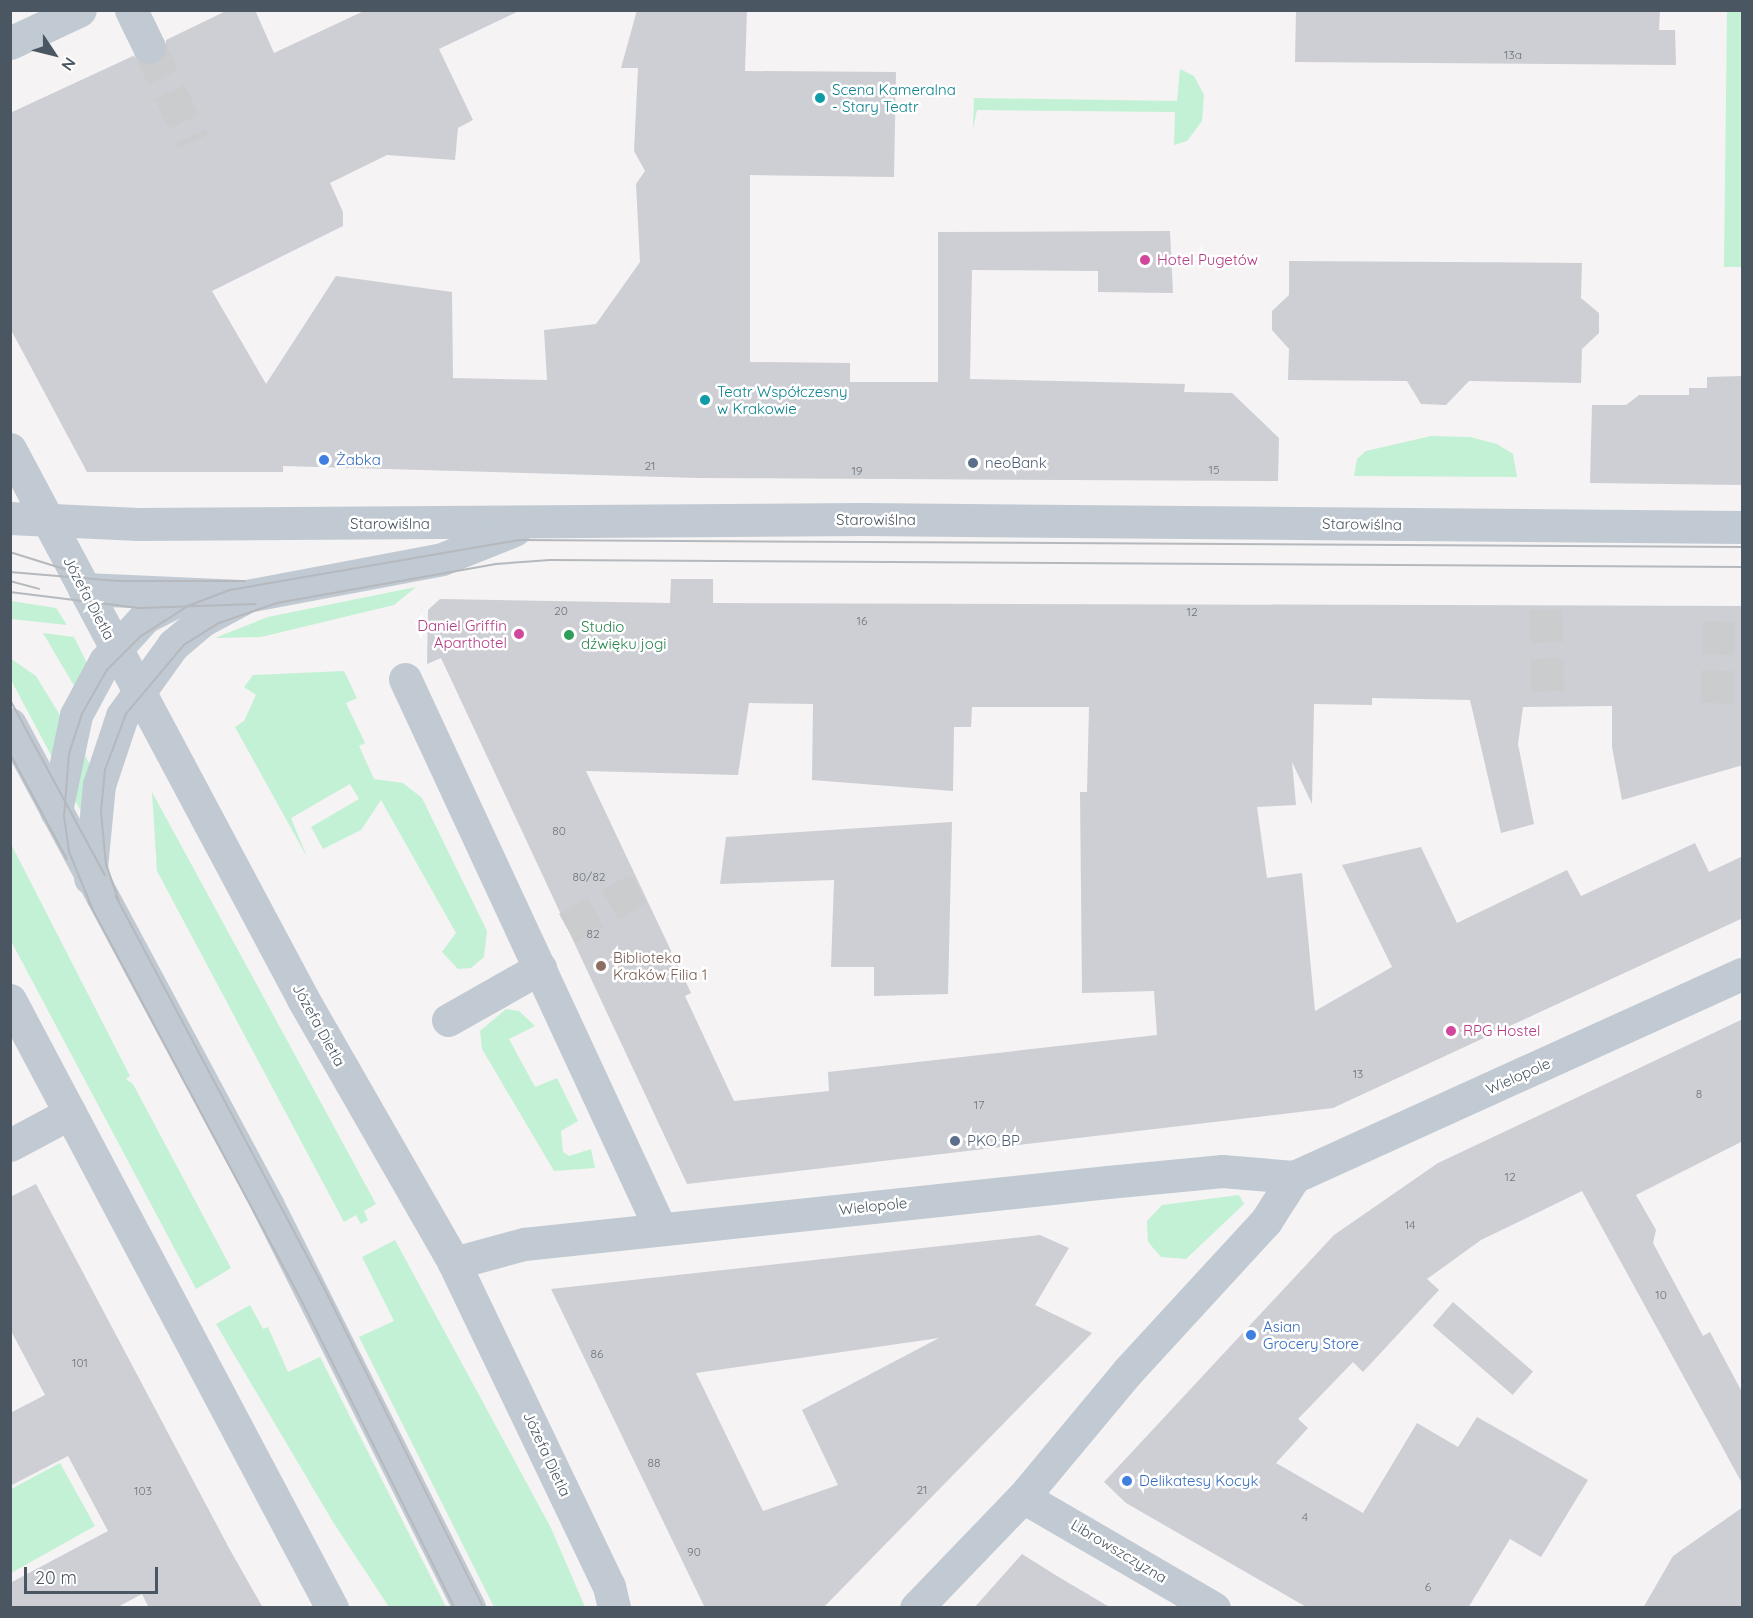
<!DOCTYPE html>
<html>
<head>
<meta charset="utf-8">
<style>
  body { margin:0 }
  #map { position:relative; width:1753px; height:1618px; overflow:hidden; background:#f5f3f3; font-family:Quicksand,sans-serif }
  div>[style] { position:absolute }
  .green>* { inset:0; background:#c3f1d5 }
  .building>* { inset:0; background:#cdcfd5; transform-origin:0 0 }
  .minor-tunnel>* { height:33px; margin-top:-16.5px; transform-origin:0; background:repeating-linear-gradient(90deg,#caccce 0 33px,transparent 0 49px) }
  .minor>* { height:33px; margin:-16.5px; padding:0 16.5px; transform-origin:16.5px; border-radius:16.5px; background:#c1cad2 }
  .tram>* { height:1.5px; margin:-0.75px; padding:0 0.75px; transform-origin:0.75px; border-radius:0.75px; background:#b5b8bd }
  .dots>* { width:16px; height:16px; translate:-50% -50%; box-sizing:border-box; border:3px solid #fff; border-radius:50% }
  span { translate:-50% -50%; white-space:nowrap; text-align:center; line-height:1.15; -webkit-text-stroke:5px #fff; paint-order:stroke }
  .number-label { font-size:12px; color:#6b747e }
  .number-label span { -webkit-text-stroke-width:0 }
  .culture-label { font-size:15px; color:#0d838f }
  .left { translate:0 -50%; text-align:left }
  .hotel-label { font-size:15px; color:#b23c85 }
  .right { translate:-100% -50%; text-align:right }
  .shop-label { font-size:15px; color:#366cbe }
  .service-label { font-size:15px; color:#4e5e75 }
  .street-label { font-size:15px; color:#4a5661 }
  .leisure-label { font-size:15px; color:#27864d }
  .education-label { font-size:15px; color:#785e54 }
  .frame { position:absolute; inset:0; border:12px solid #4a5661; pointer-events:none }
  .north { position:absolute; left:24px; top:24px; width:60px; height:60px; -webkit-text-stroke:4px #fff; paint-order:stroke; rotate:125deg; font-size:16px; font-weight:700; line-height:24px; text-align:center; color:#4a5661 }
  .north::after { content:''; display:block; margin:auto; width:21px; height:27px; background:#4a5661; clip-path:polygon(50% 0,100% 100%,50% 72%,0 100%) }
  .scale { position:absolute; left:24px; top:1567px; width:134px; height:27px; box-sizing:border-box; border:3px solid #4a5661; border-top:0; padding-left:8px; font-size:18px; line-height:21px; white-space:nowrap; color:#4a5661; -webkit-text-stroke:4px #fff; paint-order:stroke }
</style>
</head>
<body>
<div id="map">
  <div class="green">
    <i style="clip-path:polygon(1727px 11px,1742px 11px,1742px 267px,1724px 267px)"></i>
    <i style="clip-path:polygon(1180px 69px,1194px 76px,1204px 95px,1202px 121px,1187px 141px,1174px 145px,1175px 112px,977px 110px,973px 129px,974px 98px,1177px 101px)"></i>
    <i style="clip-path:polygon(1431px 436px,1470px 437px,1497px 444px,1513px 454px,1517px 477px,1354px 476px,1357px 459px,1366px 451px)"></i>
    <i style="clip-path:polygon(416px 587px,394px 605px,261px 637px,215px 638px,268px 617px)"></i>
    <i style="clip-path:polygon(11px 601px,56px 608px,67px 625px,11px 619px)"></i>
    <i style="clip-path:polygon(43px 633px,74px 637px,91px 671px,80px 696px)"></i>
    <i style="clip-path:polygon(10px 658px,36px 676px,67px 727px,52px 757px,11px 680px)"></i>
    <i style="clip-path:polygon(344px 671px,357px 698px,346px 703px,365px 743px,359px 746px,374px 779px,403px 783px,422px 798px,487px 931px,484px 957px,471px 968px,458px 969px,442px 952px,456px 933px,381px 800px,361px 830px,323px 849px,311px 827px,359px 799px,350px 784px,291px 818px,307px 857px,235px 727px,244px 721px,256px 695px,244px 687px,253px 675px)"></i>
    <i style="clip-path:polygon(80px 746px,95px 774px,81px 811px,73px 797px)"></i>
    <i style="clip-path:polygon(152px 792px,376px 1204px,364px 1211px,368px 1220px,361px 1224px,356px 1215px,344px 1222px,157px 871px)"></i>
    <i style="clip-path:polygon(11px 844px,130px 1076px,126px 1079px,133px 1084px,231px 1268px,196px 1289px,11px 941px)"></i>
    <i style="clip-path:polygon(506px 1009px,519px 1011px,535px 1026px,509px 1039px,535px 1087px,557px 1078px,578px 1121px,561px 1131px,563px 1152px,569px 1156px,591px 1149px,595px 1168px,554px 1171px,482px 1049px,480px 1031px)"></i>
    <i style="clip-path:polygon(1239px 1195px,1244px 1204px,1186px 1259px,1161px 1257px,1148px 1242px,1147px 1221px,1162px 1205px)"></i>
    <i style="clip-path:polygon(395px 1240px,551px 1528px,585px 1607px,494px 1607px,359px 1337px,394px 1321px,362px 1257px)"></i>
    <i style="clip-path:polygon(250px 1305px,263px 1329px,268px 1327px,288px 1372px,320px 1357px,446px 1607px,389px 1607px,333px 1522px,216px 1324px)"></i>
    <i style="clip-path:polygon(60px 1463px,95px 1526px,11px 1573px,11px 1489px)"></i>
  </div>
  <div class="building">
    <i style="clip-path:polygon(228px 10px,255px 10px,274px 53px,366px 10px,521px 10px,439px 49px,473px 120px,458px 128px,455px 160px,387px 155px,330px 183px,343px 212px,343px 226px,212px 291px,266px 384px,336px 276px,452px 292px,453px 378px,547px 380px,544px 330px,596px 324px,640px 262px,636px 184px,645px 171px,634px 151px,638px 68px,621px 68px,637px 10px,747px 10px,745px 71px,896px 72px,894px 177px,750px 175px,750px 362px,850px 363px,850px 382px,938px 382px,938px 232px,1170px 231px,1173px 293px,1098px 292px,1098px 271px,972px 270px,970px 379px,1185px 384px,1184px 392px,1232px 393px,1279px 438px,1278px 481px,698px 478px,283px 466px,283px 472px,87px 472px,10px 328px,10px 113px,133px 56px,147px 66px,157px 64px,165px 57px,166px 40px)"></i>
    <i style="clip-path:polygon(1296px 10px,1660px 10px,1659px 30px,1675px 30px,1676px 65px,1295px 62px)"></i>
    <i style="clip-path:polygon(1289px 261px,1582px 263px,1581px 298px,1599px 313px,1599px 333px,1582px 349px,1581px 383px,1469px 381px,1446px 405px,1421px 404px,1407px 381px,1288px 380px,1289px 349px,1272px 330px,1272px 311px,1289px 295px)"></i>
    <i style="clip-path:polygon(1743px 376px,1743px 485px,1590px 483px,1592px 405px,1626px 405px,1639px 395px,1689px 395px,1689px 388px,1707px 388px,1707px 377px)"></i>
    <i style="clip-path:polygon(evenodd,671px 579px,713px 579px,713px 603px,1743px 606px,1743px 765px,1622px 800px,1612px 747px,1612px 706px,1523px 707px,1518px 744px,1534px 824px,1501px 833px,1470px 700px,1372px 698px,1372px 705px,1314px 704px,1312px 804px,1292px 762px,1296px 805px,1257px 807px,1267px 878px,1302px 873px,1315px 1011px,1392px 967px,1342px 865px,1421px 847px,1457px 923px,1567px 870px,1581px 896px,1695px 843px,1709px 872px,1743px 856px,1743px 918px,1333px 1108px,687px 1184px,441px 658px,427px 664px,428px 610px,440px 599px,670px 603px,671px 579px,749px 703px,813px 704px,812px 780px,953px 791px,954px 727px,971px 727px,972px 707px,1089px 707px,1087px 792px,1080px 792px,1082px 993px,1154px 991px,1157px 1035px,828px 1072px,829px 1091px,734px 1101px,685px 996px,691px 993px,586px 771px,738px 775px,749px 703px)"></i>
    <i style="clip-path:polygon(952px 822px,948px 994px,874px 996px,874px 967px,831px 967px,834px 880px,720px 884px,726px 837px)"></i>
    <i style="clip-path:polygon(1743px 1019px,1743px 1141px,1636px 1195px,1656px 1230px,1653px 1243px,1703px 1336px,1710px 1332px,1743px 1394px,1743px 1485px,1582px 1191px,1481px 1240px,1427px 1279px,1439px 1290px,1363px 1372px,1353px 1362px,1298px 1419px,1308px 1428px,1276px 1463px,1363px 1513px,1417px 1423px,1458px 1447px,1477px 1417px,1588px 1480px,1541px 1557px,1510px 1539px,1468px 1608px,1308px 1608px,1126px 1503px,1104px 1482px,1334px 1235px,1438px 1163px)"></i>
    <i style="clip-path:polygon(36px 1184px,229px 1548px,263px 1608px,149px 1608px,142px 1594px,116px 1608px,10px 1608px,10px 1583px,108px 1531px,68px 1456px,10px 1486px,10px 1413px,45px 1395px,10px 1329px,10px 1197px)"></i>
    <i style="clip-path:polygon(evenodd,1040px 1235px,1069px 1248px,1035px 1305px,1092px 1333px,823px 1608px,705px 1608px,551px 1289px,1040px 1235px,939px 1338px,802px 1410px,838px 1485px,763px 1511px,696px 1373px,939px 1338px)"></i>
    <i style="left:1453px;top:1302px;width:106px;height:31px;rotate:41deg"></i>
    <i style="clip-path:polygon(1743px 1507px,1743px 1608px,1643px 1608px,1673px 1556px)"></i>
    <i style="clip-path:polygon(1022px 1554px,1057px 1576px,1111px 1608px,974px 1608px)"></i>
  </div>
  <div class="minor-tunnel">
    <i style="left:149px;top:47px;width:104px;rotate:64.9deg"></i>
    <i style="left:1546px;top:609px;width:87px;rotate:88.7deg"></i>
    <i style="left:1717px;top:703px;width:97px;rotate:-88.8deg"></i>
    <i style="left:567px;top:928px;width:85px;rotate:-29deg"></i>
  </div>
  <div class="minor">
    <i style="left:131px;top:10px;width:41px;rotate:64.1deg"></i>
    <i style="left:10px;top:43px;width:77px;rotate:-25.2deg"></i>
    <i style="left:10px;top:449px;width:623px;rotate:61.95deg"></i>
    <i style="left:303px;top:999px;width:304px;rotate:60.2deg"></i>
    <i style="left:454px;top:1263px;width:358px;rotate:64.4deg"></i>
    <i style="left:609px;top:1586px;width:23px;rotate:77deg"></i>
    <i style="left:10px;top:518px;width:128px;rotate:2.7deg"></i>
    <i style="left:138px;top:524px;width:723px;rotate:-0.4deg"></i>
    <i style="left:861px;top:519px;width:881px;rotate:0.52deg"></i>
    <i style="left:84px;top:589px;width:163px;rotate:2.5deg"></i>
    <i style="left:247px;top:596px;width:198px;rotate:-10.7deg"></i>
    <i style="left:442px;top:559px;width:78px;rotate:-21.9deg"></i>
    <i style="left:405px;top:679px;width:605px;rotate:65.09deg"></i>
    <i style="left:10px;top:724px;width:544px;rotate:61.83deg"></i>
    <i style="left:267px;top:1204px;width:452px;rotate:63.4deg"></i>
    <i style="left:56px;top:811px;width:98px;rotate:-78.2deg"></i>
    <i style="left:76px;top:715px;width:61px;rotate:-61.8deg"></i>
    <i style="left:105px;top:661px;width:59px;rotate:-47.7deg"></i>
    <i style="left:145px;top:617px;width:42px;rotate:-27.2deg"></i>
    <i style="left:90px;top:878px;width:93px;rotate:-84.5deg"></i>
    <i style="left:99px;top:785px;width:73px;rotate:-71.6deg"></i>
    <i style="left:122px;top:716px;width:87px;rotate:-54.3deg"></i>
    <i style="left:173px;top:645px;width:39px;rotate:-40deg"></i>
    <i style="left:203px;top:620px;width:47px;rotate:-28.2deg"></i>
    <i style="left:10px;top:1000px;width:688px;rotate:62.09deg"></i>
    <i style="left:448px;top:1020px;width:106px;rotate:-29.5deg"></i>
    <i style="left:10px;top:1145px;width:68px;rotate:-28.1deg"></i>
    <i style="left:454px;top:1263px;width:73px;rotate:-15.2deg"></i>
    <i style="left:524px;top:1244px;width:587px;rotate:-6.06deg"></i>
    <i style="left:1108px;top:1182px;width:115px;rotate:-5.5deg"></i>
    <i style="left:1222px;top:1171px;width:72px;rotate:4.8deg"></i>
    <i style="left:1294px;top:1177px;width:492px;rotate:-24.4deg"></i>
    <i style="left:1023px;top:1497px;width:221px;rotate:30.2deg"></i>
    <i style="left:916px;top:1608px;width:154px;rotate:-46.1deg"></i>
    <i style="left:1023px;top:1497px;width:164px;rotate:-50.2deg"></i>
    <i style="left:1128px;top:1371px;width:204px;rotate:-47.4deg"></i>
    <i style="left:1266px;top:1221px;width:52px;rotate:-57.5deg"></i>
  </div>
  <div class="tram">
    <i style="left:10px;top:552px;width:70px;rotate:17.4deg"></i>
    <i style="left:10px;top:572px;width:108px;rotate:4.8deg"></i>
    <i style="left:118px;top:581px;width:127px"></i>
    <i style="left:10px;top:581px;width:30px;rotate:15deg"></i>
    <i style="left:10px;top:592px;width:132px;rotate:7deg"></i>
    <i style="left:141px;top:608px;width:114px;rotate:-2deg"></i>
    <i style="left:10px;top:699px;width:200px;rotate:61.6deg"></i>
    <i style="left:10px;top:753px;width:120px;rotate:61.7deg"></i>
    <i style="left:116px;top:896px;width:447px;rotate:62deg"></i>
    <i style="left:326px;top:1291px;width:354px;rotate:63.5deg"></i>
    <i style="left:89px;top:902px;width:455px;rotate:61.9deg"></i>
    <i style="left:303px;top:1303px;width:341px;rotate:63.5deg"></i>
    <i style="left:119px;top:902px;width:39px;rotate:-109deg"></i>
    <i style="left:106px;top:865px;width:53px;rotate:-95.4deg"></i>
    <i style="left:101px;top:812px;width:42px;rotate:-84.6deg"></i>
    <i style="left:105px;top:770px;width:60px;rotate:-69.4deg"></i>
    <i style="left:126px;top:714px;width:90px;rotate:-50deg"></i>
    <i style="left:184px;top:645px;width:41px;rotate:-32.2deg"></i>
    <i style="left:219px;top:623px;width:61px;rotate:-19deg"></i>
    <i style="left:277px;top:603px;width:222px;rotate:-10.1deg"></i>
    <i style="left:496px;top:564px;width:54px;rotate:-4.2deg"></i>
    <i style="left:550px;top:560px;width:1192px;rotate:0.34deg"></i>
    <i style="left:92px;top:908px;width:61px;rotate:-112.3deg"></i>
    <i style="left:69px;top:852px;width:35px;rotate:-98deg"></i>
    <i style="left:64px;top:817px;width:63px;rotate:-85.5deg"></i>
    <i style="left:69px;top:754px;width:42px;rotate:-72deg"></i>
    <i style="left:82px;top:714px;width:51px;rotate:-60.4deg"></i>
    <i style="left:107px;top:670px;width:47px;rotate:-45deg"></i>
    <i style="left:140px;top:637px;width:57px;rotate:-32.9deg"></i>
    <i style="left:188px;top:606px;width:45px;rotate:-20.9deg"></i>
    <i style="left:230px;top:590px;width:294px;rotate:-9.8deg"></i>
    <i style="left:520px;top:540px;width:1222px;rotate:0.33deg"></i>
  </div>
  <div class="dots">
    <i style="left:820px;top:98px;background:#0f9aa8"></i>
    <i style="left:1145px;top:260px;background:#d1479c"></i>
    <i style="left:705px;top:400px;background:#0f9aa8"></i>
    <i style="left:324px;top:460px;background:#3f7fe0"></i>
    <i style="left:973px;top:463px;background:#5c6f8a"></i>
    <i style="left:519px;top:634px;background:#d1479c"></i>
    <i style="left:569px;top:635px;background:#2e9e5b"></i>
    <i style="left:601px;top:966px;background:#8d6e63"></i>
    <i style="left:1451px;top:1031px;background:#d1479c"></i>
    <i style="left:955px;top:1141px;background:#5c6f8a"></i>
    <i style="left:1251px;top:1335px;background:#3f7fe0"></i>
    <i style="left:1127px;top:1481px;background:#3f7fe0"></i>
  </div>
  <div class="number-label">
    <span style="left:1513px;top:55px">13a</span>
    <span style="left:650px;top:466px">21</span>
    <span style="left:1214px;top:470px">15</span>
    <span style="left:857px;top:471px">19</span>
    <span style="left:561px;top:611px">20</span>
    <span style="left:1192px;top:612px">12</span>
    <span style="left:862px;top:621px">16</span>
    <span style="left:559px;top:831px">80</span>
    <span style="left:589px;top:877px">80/82</span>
    <span style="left:593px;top:934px">82</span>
    <span style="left:1358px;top:1074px">13</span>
    <span style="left:1699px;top:1094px">8</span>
    <span style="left:979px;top:1105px">17</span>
    <span style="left:1510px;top:1177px">12</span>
    <span style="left:1410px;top:1225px">14</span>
    <span style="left:1661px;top:1295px">10</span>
    <span style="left:597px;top:1354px">86</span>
    <span style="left:80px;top:1363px">101</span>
    <span style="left:654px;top:1463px">88</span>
    <span style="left:922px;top:1490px">21</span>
    <span style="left:143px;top:1491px">103</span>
    <span style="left:1305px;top:1517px">4</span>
    <span style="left:694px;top:1552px">90</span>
    <span style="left:1428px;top:1587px">6</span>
  </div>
  <div class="culture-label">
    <span class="left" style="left:832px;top:98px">Scena Kameralna<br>- Stary Teatr</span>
    <span class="left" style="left:717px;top:400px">Teatr Współczesny<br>w Krakowie</span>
  </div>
  <div class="hotel-label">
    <span class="left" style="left:1157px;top:260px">Hotel Pugetów</span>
    <span class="right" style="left:507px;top:634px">Daniel Griffin<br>Aparthotel</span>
    <span class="left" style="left:1463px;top:1031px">RPG Hostel</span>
  </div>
  <div class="shop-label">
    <span class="left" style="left:336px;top:460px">Żabka</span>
    <span class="left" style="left:1263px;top:1335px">Asian<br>Grocery Store</span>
    <span class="left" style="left:1139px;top:1481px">Delikatesy Kocyk</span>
  </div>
  <div class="service-label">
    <span class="left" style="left:985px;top:463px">neoBank</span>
    <span class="left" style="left:967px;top:1141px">PKO BP</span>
  </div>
  <div class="street-label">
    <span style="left:876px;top:520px">Starowiślna</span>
    <span style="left:390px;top:524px">Starowiślna</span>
    <span style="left:1362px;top:524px;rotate:1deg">Starowiślna</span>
    <span style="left:89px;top:598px;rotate:62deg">Józefa Dietla</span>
    <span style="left:319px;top:1025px;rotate:61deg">Józefa Dietla</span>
    <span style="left:1518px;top:1076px;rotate:-24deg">Wielopole</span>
    <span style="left:873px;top:1206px;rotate:-6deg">Wielopole</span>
    <span style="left:547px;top:1454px;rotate:65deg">Józefa Dietla</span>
    <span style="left:1119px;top:1551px;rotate:31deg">Librowszczyzna</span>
  </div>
  <div class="leisure-label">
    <span class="left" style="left:581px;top:635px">Studio<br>dźwięku jogi</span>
  </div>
  <div class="education-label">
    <span class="left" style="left:613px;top:966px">Biblioteka<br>Kraków Filia 1</span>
  </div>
  <div class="frame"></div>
  <div class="north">N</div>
  <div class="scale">20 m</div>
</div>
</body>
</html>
